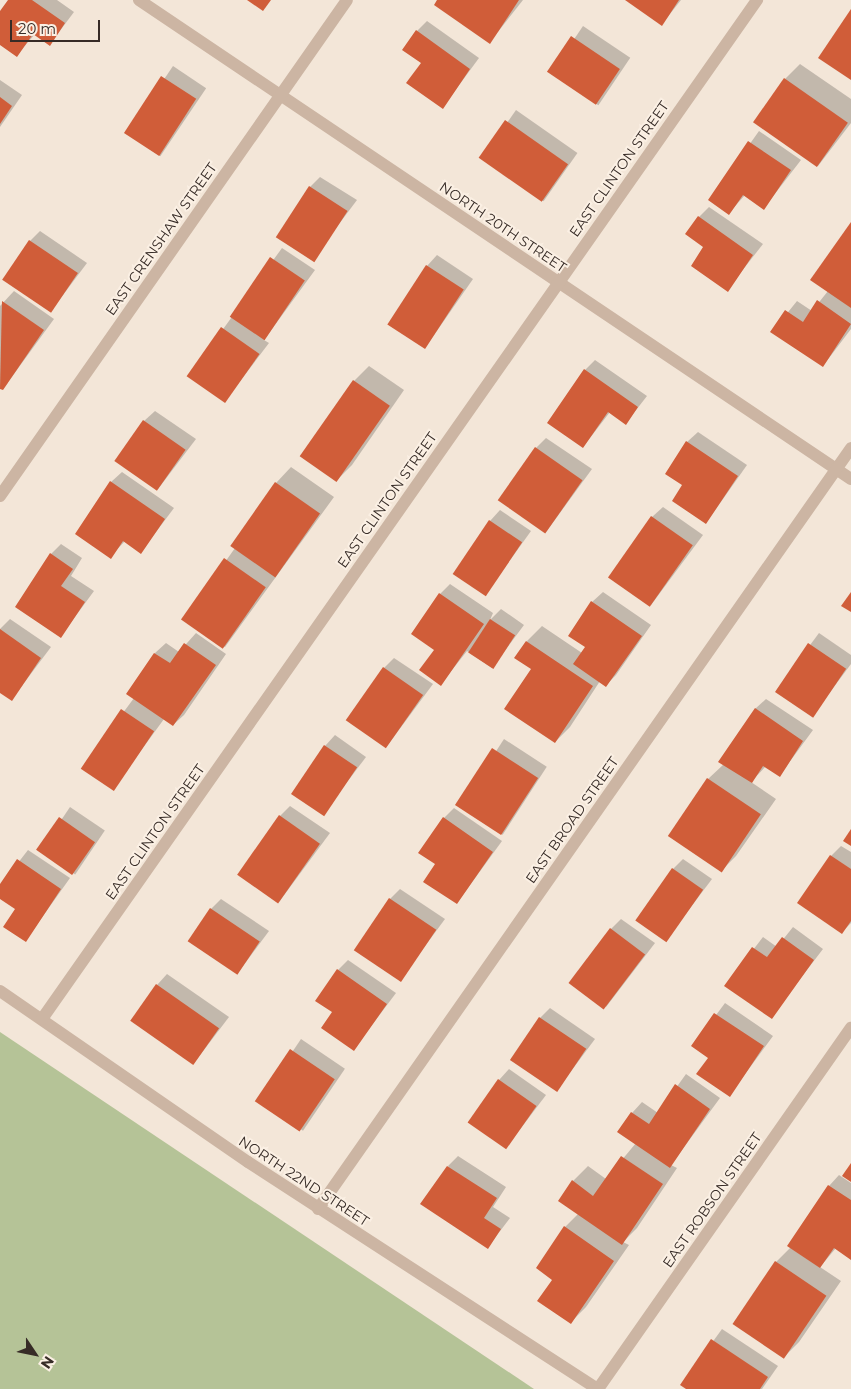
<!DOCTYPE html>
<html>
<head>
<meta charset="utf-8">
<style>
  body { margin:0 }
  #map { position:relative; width:851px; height:1389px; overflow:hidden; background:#f3e6d8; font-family:Montserrat,sans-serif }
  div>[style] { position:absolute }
  .green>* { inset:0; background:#b5c397 }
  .shadow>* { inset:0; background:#0003; transform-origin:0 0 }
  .building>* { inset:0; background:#d05d39; transform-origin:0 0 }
  .street>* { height:12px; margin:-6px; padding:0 6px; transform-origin:6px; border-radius:6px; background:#ccb5a3 }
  span { translate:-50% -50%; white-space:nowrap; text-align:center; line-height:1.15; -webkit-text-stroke:4px #fbf0e4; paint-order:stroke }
  .street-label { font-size:14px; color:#362b26 }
  .north { position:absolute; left:10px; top:1329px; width:50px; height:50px; -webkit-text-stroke:4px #fbf0e4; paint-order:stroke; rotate:124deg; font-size:14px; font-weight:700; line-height:20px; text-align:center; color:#362b26 }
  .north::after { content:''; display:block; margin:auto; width:18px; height:22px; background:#362b26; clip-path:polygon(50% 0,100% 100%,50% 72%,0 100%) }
  .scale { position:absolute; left:10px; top:20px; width:90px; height:22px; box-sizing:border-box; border:2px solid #362b26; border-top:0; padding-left:6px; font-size:15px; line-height:18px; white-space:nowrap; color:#362b26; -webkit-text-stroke:4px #fbf0e4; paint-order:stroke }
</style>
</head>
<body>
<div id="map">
  <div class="green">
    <i style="clip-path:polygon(0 1032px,534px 1389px,0 1389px)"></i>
  </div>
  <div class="shadow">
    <i style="clip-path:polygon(9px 0,57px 0,74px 12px,50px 44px,35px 34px,17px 55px,0 44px,0 13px)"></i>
    <i style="clip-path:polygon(438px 0,523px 0,490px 42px)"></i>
    <i style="clip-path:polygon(627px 0,681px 0,662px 24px)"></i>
    <i style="clip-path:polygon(427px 21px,479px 58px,443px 107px,417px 31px)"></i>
    <i style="left:583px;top:26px;width:57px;height:57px;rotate:34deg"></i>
    <i style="clip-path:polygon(800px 64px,851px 99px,851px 123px,818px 166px,756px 123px,785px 79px)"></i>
    <i style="left:173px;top:66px;width:40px;height:82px;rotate:34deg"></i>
    <i style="clip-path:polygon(0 80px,22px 95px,0 127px)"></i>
    <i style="left:516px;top:110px;width:75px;height:59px;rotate:35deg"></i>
    <i style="clip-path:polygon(759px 131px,801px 160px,764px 208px,745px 195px,729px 213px,710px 200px)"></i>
    <i style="clip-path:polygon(320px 177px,357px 200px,312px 260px,310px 187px)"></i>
    <i style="clip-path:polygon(709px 207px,763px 244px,727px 290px,705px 247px,699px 217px)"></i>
    <i style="clip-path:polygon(851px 224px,851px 329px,823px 366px,772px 332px,797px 301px,812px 311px,828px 291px)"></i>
    <i style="clip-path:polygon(40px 231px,87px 263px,51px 311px,30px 241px)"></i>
    <i style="clip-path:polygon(282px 248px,315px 270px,264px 340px,269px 343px,225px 401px,189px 376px)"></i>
    <i style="clip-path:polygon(437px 255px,473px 279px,425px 348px,427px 266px)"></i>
    <i style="clip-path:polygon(14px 291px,54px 319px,3px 389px,0 387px,0 306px)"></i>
    <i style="clip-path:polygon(595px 360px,647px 396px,626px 423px,610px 412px,583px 447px,585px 370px)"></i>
    <i style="clip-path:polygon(369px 366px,404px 390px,352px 465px,337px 480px,354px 381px)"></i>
    <i style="clip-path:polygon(155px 411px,196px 439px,158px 489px,144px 421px)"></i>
    <i style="clip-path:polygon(698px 432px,747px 465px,706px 523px,684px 485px,687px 442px)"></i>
    <i style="clip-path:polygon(546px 438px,592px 469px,546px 532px,536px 448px)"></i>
    <i style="clip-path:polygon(291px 467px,334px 497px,225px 647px,184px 620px,235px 548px,232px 546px,276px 483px)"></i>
    <i style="clip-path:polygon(122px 472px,174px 508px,141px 552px,125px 541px,110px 557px,111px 482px)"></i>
    <i style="clip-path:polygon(663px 507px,703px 535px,651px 605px,652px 517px)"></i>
    <i style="clip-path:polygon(500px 510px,531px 531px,485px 595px,490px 521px)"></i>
    <i style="clip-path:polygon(61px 544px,82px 558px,71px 576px,94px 591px,61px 636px,51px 554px)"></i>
    <i style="clip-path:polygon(450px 584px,493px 613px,490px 620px,501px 609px,524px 625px,492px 668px,467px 651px,441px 684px,440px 594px)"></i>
    <i style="clip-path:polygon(603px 592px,651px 625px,616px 675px,606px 685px,600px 681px,570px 727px,555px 742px,527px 641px,542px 626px,582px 653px,587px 647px,592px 602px)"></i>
    <i style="clip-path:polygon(10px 619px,51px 647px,12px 699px,0 691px,0 629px)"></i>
    <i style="clip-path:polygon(196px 633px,226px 654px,184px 715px,173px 725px,164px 719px,113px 789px,82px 768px,134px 698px,127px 694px,155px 653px,166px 643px,179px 652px)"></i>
    <i style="clip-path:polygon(819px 633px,851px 655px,851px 664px,813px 715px,776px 691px)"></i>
    <i style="clip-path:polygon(394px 658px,433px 684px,387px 746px,384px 668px)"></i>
    <i style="clip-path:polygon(766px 699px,813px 730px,780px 775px,766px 766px,751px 782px,776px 799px,736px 856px,721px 871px,708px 779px,724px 764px,755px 709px)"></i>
    <i style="clip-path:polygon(335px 735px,366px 757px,323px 814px,325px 746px)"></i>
    <i style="left:504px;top:739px;width:51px;height:81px;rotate:33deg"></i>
    <i style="clip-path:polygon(290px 806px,330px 833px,279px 902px,280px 816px)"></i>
    <i style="left:70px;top:807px;width:42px;height:53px;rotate:34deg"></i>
    <i style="clip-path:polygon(454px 808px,502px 841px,457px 903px,437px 864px,444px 818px)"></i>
    <i style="clip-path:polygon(841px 846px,851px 852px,851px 923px,842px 932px,831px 856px)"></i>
    <i style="clip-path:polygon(28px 850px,70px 878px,26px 940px,17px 909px,0 898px,0 886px)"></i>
    <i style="clip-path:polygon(683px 859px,712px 879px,666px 940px,673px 869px)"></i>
    <i style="clip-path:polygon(400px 889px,445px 919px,400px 980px,390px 899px)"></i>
    <i style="clip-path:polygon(221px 899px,269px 931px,237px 974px,211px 909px)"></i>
    <i style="clip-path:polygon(621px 919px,655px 943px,606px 1007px,611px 929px)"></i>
    <i style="clip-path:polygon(793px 927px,823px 949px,771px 1017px,726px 985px,763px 937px,777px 947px)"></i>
    <i style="clip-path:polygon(348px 960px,396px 993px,354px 1049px,334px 1012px,338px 970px)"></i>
    <i style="clip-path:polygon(167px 974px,229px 1017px,194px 1063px,157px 985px)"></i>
    <i style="clip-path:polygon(725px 1003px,773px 1036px,729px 1096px,710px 1057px,693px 1046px)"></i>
    <i style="clip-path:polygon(550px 1008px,595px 1039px,557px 1090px,540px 1018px)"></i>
    <i style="left:301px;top:1039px;width:53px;height:75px;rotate:34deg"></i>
    <i style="clip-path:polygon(509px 1069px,546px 1095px,506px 1148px,499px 1080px)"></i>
    <i style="clip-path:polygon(686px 1074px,720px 1098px,671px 1165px,677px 1168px,637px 1228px,623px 1242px,629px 1245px,586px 1307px,571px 1322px,554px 1280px,565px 1227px,578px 1214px,573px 1181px,588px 1166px,606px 1179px,636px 1143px,632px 1113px,642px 1102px,658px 1113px)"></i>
    <i style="clip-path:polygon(458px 1156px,506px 1187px,493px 1207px,510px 1218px,488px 1247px,448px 1166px)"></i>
    <i style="clip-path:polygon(839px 1175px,851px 1183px,851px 1257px,836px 1248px,820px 1267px,841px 1281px,799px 1342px,784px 1357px,776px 1262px,791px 1247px,829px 1186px)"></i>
    <i style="clip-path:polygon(722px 1329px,778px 1366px,762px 1389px,689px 1389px,682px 1384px)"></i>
  </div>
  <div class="building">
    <i style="clip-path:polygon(8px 0,32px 0,65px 23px,50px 46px,33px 34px,17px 57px,0 45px,0 11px)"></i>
    <i style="clip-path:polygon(247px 0,271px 0,263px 11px)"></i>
    <i style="clip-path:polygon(437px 0,519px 0,490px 44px,434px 5px)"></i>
    <i style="clip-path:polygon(625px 0,679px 0,662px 26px)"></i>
    <i style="clip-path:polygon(851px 9px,851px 80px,818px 58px)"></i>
    <i style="clip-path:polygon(416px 30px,470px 69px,443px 109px,406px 83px,421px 63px,402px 50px)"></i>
    <i style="left:571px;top:36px;width:59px;height:43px;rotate:34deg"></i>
    <i style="left:161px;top:76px;width:42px;height:68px;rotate:33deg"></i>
    <i style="left:784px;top:78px;width:78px;height:54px;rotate:35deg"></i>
    <i style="clip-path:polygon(0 97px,12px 106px,0 124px)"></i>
    <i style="left:505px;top:120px;width:77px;height:46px;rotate:35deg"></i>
    <i style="clip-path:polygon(748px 141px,791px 170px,764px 210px,743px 195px,729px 215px,708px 200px)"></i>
    <i style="left:309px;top:186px;width:46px;height:61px;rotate:33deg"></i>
    <i style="clip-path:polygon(698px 216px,753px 255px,728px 292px,691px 266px,703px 247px,685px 234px)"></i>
    <i style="clip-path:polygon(851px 222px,851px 308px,810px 280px)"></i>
    <i style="left:29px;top:240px;width:59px;height:48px;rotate:34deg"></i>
    <i style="left:270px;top:257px;width:42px;height:72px;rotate:34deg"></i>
    <i style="left:426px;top:265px;width:45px;height:71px;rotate:33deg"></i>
    <i style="clip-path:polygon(817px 300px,851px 324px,823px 367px,770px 332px,785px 310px,803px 322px)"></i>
    <i style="clip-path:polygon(2px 301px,44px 330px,3px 390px,0 389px)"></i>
    <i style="left:221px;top:327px;width:47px;height:60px;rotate:35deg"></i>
    <i style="clip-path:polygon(584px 369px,638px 407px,626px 425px,608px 412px,583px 448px,547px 423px)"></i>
    <i style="left:353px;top:380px;width:45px;height:93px;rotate:35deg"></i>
    <i style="left:143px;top:420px;width:52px;height:50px;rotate:35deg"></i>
    <i style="clip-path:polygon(686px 441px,738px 476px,706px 524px,672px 501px,682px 485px,665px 474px)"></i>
    <i style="left:535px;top:447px;width:58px;height:65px;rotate:35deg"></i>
    <i style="clip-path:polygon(110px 481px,165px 519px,141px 554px,123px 541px,111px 559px,75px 534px)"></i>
    <i style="left:275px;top:482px;width:55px;height:78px;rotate:35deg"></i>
    <i style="left:651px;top:516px;width:51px;height:75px;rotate:35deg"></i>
    <i style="left:489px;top:520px;width:40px;height:65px;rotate:34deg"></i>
    <i style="clip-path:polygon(50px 553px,73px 569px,61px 586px,85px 602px,61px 638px,15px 607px)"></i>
    <i style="left:224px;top:558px;width:51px;height:75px;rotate:35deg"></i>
    <i style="clip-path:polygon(851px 592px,851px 612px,841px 606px)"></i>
    <i style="clip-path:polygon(439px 593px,484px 624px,441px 686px,419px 670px,434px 650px,411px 634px)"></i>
    <i style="clip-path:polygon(591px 601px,642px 636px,606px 687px,573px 664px,585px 647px,568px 636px)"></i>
    <i style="left:490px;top:619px;width:30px;height:40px;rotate:33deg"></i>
    <i style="clip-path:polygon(0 629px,41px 658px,12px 701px,0 693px)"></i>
    <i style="clip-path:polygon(526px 641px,593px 686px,555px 743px,504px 709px,531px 669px,514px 658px)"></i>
    <i style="clip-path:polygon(184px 643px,216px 665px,173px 726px,126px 694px,154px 653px,170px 663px)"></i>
    <i style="left:808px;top:643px;width:46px;height:59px;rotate:34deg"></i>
    <i style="left:383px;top:667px;width:49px;height:65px;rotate:35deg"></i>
    <i style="clip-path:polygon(755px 708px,803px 741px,780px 777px,763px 766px,752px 783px,718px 762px)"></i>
    <i style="left:121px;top:709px;width:40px;height:72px;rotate:34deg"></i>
    <i style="left:324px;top:745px;width:40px;height:59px;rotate:34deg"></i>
    <i style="left:492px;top:748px;width:55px;height:68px;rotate:33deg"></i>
    <i style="left:707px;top:778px;width:65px;height:70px;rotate:34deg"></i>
    <i style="left:279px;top:815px;width:50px;height:73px;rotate:35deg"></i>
    <i style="left:59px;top:817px;width:44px;height:40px;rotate:35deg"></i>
    <i style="clip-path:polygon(443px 817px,493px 852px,457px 904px,423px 882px,435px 864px,418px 853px)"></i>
    <i style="clip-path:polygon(851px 829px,851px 846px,843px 841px)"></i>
    <i style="clip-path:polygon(830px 855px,851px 869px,851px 921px,842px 934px,797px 903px)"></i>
    <i style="clip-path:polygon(17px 859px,61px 889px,26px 942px,3px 927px,15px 909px,0 899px,0 884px)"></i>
    <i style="left:672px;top:868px;width:38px;height:64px;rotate:35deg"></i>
    <i style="left:389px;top:898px;width:57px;height:63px;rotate:34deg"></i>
    <i style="left:210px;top:908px;width:60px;height:40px;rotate:34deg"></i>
    <i style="left:610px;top:928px;width:44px;height:69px;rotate:37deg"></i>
    <i style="clip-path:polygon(782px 937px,814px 960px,772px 1019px,724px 986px,752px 947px,767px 957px)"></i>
    <i style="clip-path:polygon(337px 969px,387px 1004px,354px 1051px,321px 1028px,332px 1012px,315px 1001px)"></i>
    <i style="left:156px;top:984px;width:77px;height:45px;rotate:35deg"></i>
    <i style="clip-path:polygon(714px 1013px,764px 1046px,730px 1097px,696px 1074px,708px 1058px,691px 1046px)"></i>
    <i style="left:539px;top:1017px;width:57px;height:52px;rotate:34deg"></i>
    <i style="left:290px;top:1049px;width:54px;height:63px;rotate:34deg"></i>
    <i style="left:498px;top:1079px;width:47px;height:53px;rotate:35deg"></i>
    <i style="clip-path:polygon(675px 1084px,710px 1109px,670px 1168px,617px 1132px,631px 1112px,649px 1124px)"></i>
    <i style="clip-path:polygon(621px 1156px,663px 1184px,622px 1245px,558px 1201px,572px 1180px,593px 1196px)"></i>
    <i style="clip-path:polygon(851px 1163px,851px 1182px,842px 1176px)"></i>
    <i style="clip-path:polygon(447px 1166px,497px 1198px,484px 1218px,501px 1229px,488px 1249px,420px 1204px)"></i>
    <i style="clip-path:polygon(828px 1185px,851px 1200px,851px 1260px,834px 1248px,820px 1268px,787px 1246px)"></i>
    <i style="clip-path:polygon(564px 1226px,614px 1261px,571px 1324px,537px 1301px,552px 1280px,536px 1268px)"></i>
    <i style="left:775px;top:1261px;width:62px;height:76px;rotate:34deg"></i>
    <i style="clip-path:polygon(711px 1339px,768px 1377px,760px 1389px,686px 1389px,680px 1385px)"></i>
  </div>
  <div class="street">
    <i style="left:139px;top:0;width:858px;rotate:33.93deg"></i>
    <i style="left:0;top:496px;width:605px;rotate:-55.02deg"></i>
    <i style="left:0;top:991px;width:301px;rotate:34.6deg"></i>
    <i style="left:248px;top:1162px;width:416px;rotate:33deg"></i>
    <i style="left:42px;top:1019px;width:1245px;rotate:-54.94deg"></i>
    <i style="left:318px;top:1209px;width:929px;rotate:-54.99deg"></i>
    <i style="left:598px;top:1389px;width:441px;rotate:-55deg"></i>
  </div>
  <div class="street-label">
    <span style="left:619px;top:169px;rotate:-55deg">EAST CLINTON STREET</span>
    <span style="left:503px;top:227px;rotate:34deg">NORTH 20TH STREET</span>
    <span style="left:161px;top:239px;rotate:-55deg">EAST CRENSHAW STREET</span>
    <span style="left:387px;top:500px;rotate:-55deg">EAST CLINTON STREET</span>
    <span style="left:572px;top:820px;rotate:-55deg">EAST BROAD STREET</span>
    <span style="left:155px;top:832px;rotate:-55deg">EAST CLINTON STREET</span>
    <span style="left:304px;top:1181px;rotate:33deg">NORTH 22ND STREET</span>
    <span style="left:712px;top:1200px;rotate:-55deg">EAST ROBSON STREET</span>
  </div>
  <div class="north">N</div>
  <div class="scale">20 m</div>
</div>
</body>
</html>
